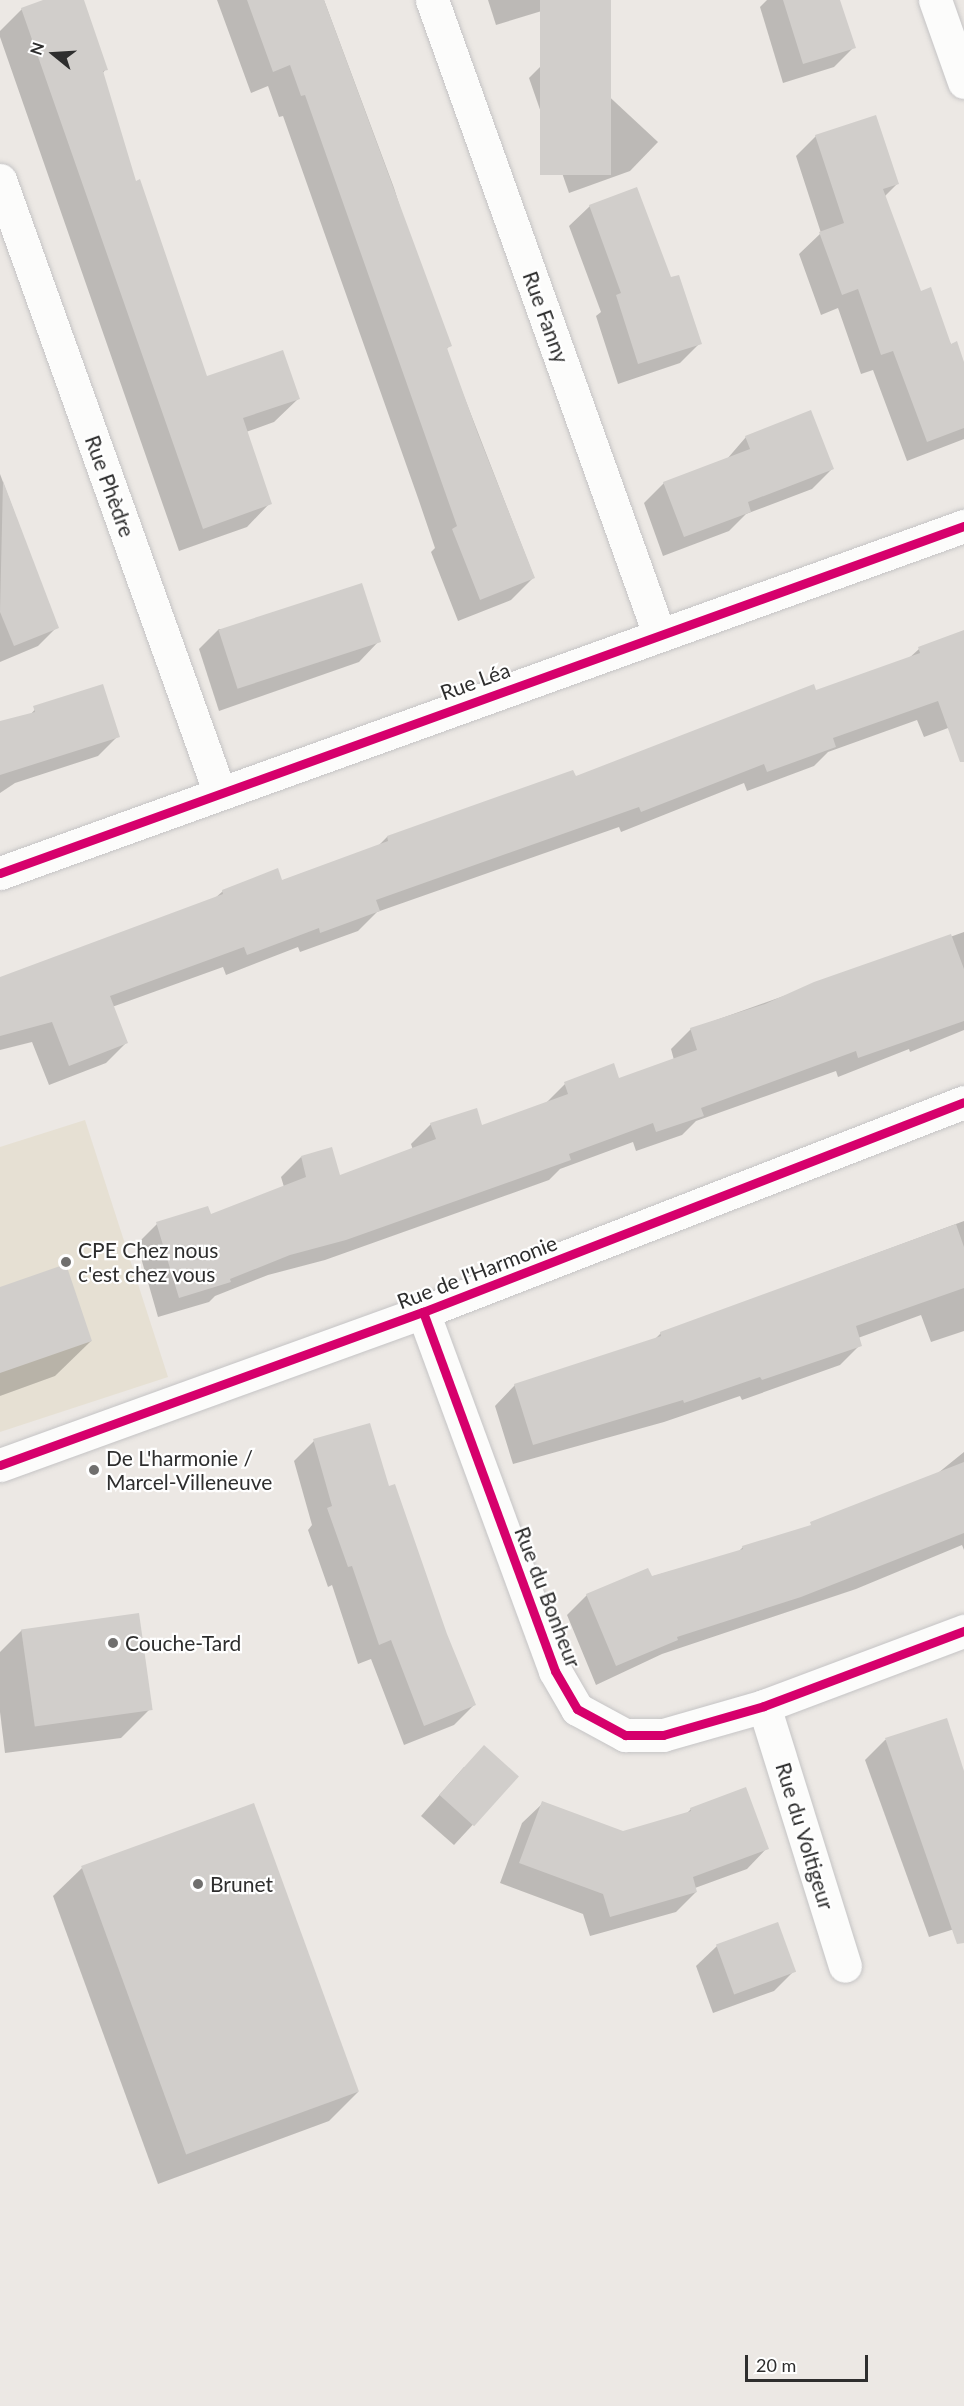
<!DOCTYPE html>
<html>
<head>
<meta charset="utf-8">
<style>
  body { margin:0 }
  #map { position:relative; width:964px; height:2406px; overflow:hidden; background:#ece8e4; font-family:Lato,sans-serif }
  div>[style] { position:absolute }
  .education>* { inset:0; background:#e6e0d3 }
  .shadow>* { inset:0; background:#0003 }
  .building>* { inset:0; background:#d1cecb; transform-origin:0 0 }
  .roads { filter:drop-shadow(0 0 2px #c5c4c5) drop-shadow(0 0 2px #c5c4c5) }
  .minor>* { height:33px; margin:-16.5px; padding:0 16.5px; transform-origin:16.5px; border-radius:16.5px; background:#fcfcfb }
  .cycleway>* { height:9px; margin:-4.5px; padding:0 4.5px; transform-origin:4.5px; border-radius:4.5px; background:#d6006c }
  .dots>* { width:16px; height:16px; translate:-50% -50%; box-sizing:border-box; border:3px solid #fff; border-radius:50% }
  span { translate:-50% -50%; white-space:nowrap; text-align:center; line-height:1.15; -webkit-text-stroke:4.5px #fff; paint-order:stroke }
  .street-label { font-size:21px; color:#2e2e2e }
  .poi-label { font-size:21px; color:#2e2e2e }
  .left { translate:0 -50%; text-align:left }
  .north { position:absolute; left:24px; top:24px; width:60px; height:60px; -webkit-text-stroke:4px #fff; paint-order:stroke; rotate:288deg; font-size:16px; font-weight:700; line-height:24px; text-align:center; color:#2e2e2e }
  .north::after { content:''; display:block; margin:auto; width:21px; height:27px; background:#2e2e2e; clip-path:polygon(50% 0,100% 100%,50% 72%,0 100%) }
  .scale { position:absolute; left:745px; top:2355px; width:123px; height:27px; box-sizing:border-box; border:3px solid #2e2e2e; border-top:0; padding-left:8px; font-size:18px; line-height:21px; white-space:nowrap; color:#2e2e2e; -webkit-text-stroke:4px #fff; paint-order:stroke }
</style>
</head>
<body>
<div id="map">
  <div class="education">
    <i style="clip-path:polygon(85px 1120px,168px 1377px,0 1432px,0 1147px)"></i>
  </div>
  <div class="shadow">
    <i style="clip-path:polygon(48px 0,82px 0,106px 69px,102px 74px,135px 183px,206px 378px,298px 399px,274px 422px,246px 432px,270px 503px,247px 527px,179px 551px,0 37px,0 31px,22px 9px)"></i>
    <i style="clip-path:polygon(217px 0,324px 0,394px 188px,422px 277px,450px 345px,446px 350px,534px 577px,511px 600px,458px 621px,431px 552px,435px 548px,418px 498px,283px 116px,279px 117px,268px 86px,251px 93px)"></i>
    <i style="clip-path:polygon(488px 0,555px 0,545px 10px,496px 25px)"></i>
    <i style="clip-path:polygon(767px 0,839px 0,854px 47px,834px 67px,783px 83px,760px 7px)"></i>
    <i style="clip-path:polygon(558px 49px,658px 142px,630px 171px,569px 193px,529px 78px)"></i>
    <i style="clip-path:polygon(816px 136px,898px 183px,884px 197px,920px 292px,964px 366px,964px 439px,907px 461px,873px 370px,861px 374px,838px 308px,821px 315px,799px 254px,821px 233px,796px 156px)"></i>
    <i style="clip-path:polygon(590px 206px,670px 279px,700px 343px,680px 363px,618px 384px,596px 316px,601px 312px,569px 226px)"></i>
    <i style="clip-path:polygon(746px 437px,833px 468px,812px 489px,746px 514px,729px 531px,663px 556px,644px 503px,664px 483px,727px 459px)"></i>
    <i style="clip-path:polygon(0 474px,57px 627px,38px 646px,0 662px)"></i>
    <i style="clip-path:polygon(219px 629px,379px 641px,359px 662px,219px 711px,199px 649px)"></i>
    <i style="clip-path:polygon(964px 632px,964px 722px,924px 737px,917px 720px,828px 752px,814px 766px,747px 791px,744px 783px,621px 832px,619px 827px,377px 912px,358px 931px,300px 952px,298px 947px,226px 975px,223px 967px,112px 1007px,126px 1043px,106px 1063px,49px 1085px,32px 1042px,0 1050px,0 978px,214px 899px,223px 891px,281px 881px,378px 846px,387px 837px,575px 778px,908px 659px,919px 649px)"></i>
    <i style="clip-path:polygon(38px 706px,118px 736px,98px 756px,15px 783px,0 793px,0 722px,30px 715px)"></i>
    <i style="clip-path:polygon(964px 932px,964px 1030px,910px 1052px,909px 1049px,838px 1077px,836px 1071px,696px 1121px,682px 1135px,636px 1151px,633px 1142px,560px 1169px,549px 1180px,325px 1260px,268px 1275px,215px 1296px,209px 1302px,158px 1317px,137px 1244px,157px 1224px,210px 1216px,284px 1187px,281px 1177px,301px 1157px,339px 1177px,413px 1150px,411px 1144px,431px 1124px,481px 1127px,545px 1104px,565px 1084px,619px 1080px,674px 1060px,671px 1049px,691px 1029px)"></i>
    <i style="clip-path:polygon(964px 1221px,964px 1331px,931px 1342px,921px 1315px,858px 1338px,860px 1345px,840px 1365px,742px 1400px,740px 1396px,664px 1422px,513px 1464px,495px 1406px,515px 1385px,654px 1340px,661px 1333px)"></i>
    <i style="clip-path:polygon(0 1289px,91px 1341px,55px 1376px,0 1396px)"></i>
    <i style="clip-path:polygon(314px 1441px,388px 1488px,474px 1705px,454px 1725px,404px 1745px,371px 1659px,358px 1664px,332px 1585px,328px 1587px,308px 1530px,312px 1525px,294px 1461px)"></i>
    <i style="clip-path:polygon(964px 1452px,964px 1550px,962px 1545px,856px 1589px,662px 1654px,596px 1685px,567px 1615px,587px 1595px,738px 1552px,743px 1547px,806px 1528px,938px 1473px)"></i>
    <i style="clip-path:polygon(22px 1630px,150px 1709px,121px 1738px,5px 1753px,0 1712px,0 1652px)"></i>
    <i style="clip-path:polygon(946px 1720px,964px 1776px,964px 1926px,929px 1937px,865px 1760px,885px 1740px)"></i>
    <i style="clip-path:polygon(464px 1767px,517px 1777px,454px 1845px,421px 1816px)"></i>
    <i style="clip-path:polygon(543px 1803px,623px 1833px,686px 1814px,691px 1809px,767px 1848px,747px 1869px,695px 1888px,696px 1892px,676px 1912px,590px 1936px,583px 1914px,500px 1883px,522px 1823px)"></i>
    <i style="clip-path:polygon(82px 1868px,358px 2092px,329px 2121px,158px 2184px,53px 1896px)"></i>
    <i style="clip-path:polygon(717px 1946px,794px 1971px,774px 1991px,713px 2013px,696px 1966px)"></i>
  </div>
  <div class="building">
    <i style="clip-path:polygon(43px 0,84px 0,108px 70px,103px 71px,136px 181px,140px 179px,207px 376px,283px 350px,300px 399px,243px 418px,272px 504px,203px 529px,21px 8px)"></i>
    <i style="clip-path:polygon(247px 0,324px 0,452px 346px,447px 348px,478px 434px,535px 578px,480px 600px,452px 529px,457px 526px,305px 95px,301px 96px,290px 65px,273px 72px)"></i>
    <i style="left:540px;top:0;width:71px;height:175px"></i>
    <i style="clip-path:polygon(783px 0,840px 0,856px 48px,803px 64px)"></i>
    <i style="clip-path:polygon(876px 115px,899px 184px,883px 189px,921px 291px,931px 287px,951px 344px,957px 341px,964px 362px,964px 428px,927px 442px,893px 351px,881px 355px,858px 289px,842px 295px,819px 232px,844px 223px,815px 135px)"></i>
    <i style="clip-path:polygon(637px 187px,671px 277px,679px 275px,702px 344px,638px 364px,616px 295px,621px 293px,589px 205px)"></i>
    <i style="clip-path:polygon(811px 410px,834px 469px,748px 502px,751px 512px,684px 537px,663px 482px,750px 449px,745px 436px)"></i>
    <i style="clip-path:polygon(3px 481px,59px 628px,14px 646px,0 612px)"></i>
    <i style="left:362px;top:583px;width:62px;height:151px;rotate:72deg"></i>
    <i style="clip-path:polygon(964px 630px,964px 762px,960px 762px,938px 701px,833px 738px,836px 747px,767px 772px,764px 764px,641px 812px,639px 807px,376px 900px,380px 911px,320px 933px,319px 928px,247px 955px,244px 947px,110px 996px,128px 1043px,69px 1066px,52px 1022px,0 1036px,0 977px,223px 894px,222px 890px,278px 868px,282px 880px,388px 841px,387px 836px,573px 770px,576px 776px,814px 684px,816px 690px,920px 653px,918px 647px)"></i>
    <i style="clip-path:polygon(103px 684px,120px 737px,0 775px,0 721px,35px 712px,33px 706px)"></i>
    <i style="clip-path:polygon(951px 934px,964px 969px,964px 1021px,858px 1058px,856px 1051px,701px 1108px,704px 1116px,656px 1132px,653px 1123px,569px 1154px,571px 1160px,346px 1240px,290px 1255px,230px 1279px,231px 1282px,179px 1298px,156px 1222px,208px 1206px,211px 1214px,306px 1177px,301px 1156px,332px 1147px,340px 1175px,436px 1139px,430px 1123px,477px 1108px,482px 1125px,568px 1094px,564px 1082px,614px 1063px,619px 1078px,697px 1050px,690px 1028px,765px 1004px,814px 982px)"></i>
    <i style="clip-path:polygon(956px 1224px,964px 1247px,964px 1288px,856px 1326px,862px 1346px,762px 1380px,760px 1377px,684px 1403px,683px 1400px,533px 1445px,514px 1384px,661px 1336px,660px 1332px)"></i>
    <i style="clip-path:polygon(66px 1264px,92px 1341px,0 1373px,0 1287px)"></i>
    <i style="clip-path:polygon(370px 1423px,389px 1486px,395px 1484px,447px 1634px,476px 1705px,424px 1726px,391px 1640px,379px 1645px,352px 1566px,348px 1567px,327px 1508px,332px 1506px,313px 1439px)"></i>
    <i style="clip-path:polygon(964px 1462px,964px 1533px,801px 1597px,677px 1637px,678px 1640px,616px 1666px,586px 1594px,648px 1568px,652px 1576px,743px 1549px,742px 1546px,811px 1525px,810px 1522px)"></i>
    <i style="left:139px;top:1613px;width:98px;height:119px;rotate:82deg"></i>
    <i style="clip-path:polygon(947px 1718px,964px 1771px,964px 1943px,957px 1944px,885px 1738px)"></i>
    <i style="left:484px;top:1745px;width:47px;height:67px;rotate:42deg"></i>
    <i style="clip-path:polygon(746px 1787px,769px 1849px,693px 1877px,697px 1892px,610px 1917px,603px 1894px,519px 1863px,542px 1801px,623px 1831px,691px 1811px,690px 1808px)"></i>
    <i style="left:254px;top:1803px;width:307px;height:184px;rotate:70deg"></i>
    <i style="left:778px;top:1922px;width:53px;height:66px;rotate:70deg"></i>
  </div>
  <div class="roads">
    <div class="minor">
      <i style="left:432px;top:0;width:673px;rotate:70.3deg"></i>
      <i style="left:935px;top:0;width:87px;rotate:70.5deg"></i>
      <i style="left:0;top:180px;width:649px;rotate:70.28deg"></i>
      <i style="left:0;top:873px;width:1025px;rotate:-19.8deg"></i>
      <i style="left:423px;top:1312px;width:382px;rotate:69.8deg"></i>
      <i style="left:555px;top:1671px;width:44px;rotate:59.9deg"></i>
      <i style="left:577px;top:1709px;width:55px;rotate:28.4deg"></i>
      <i style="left:625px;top:1735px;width:38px"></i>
      <i style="left:663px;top:1735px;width:105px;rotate:-16deg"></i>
      <i style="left:764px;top:1706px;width:214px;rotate:-20.6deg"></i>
      <i style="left:0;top:1465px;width:450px;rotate:-19.9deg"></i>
      <i style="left:423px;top:1312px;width:580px;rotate:-21.21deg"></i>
      <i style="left:764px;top:1706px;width:272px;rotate:72.7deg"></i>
    </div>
  </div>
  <div class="cycleway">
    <i style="left:0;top:873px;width:1025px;rotate:-19.8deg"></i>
    <i style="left:423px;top:1312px;width:382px;rotate:69.8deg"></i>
    <i style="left:555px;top:1671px;width:44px;rotate:59.9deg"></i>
    <i style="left:577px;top:1709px;width:55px;rotate:28.4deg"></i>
    <i style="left:625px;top:1735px;width:38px"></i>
    <i style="left:663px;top:1735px;width:105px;rotate:-16deg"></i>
    <i style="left:764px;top:1706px;width:214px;rotate:-20.6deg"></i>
    <i style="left:0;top:1465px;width:450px;rotate:-19.9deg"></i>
    <i style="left:423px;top:1312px;width:580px;rotate:-21.21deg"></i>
  </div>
  <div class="dots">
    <i style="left:66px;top:1262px;background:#706f6e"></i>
    <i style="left:94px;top:1470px;background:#706f6e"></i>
    <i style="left:113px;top:1643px;background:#706f6e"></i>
    <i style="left:198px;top:1884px;background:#706f6e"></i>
  </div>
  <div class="street-label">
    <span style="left:546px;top:317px;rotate:70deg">Rue Fanny</span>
    <span style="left:110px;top:486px;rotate:70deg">Rue Phèdre</span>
    <span style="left:475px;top:681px;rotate:-20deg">Rue Léa</span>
    <span style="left:477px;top:1272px;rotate:-21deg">Rue de l'Harmonie</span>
    <span style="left:548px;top:1597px;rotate:69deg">Rue du Bonheur</span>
    <span style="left:805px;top:1836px;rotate:73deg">Rue du Voltigeur</span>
  </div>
  <div class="poi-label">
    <span class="left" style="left:78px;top:1262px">CPE Chez nous<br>c'est chez vous</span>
    <span class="left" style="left:106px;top:1470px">De L'harmonie /<br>Marcel-Villeneuve</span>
    <span class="left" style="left:125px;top:1643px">Couche-Tard</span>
    <span class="left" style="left:210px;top:1884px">Brunet</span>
  </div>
  <div class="north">N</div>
  <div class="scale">20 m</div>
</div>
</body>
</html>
